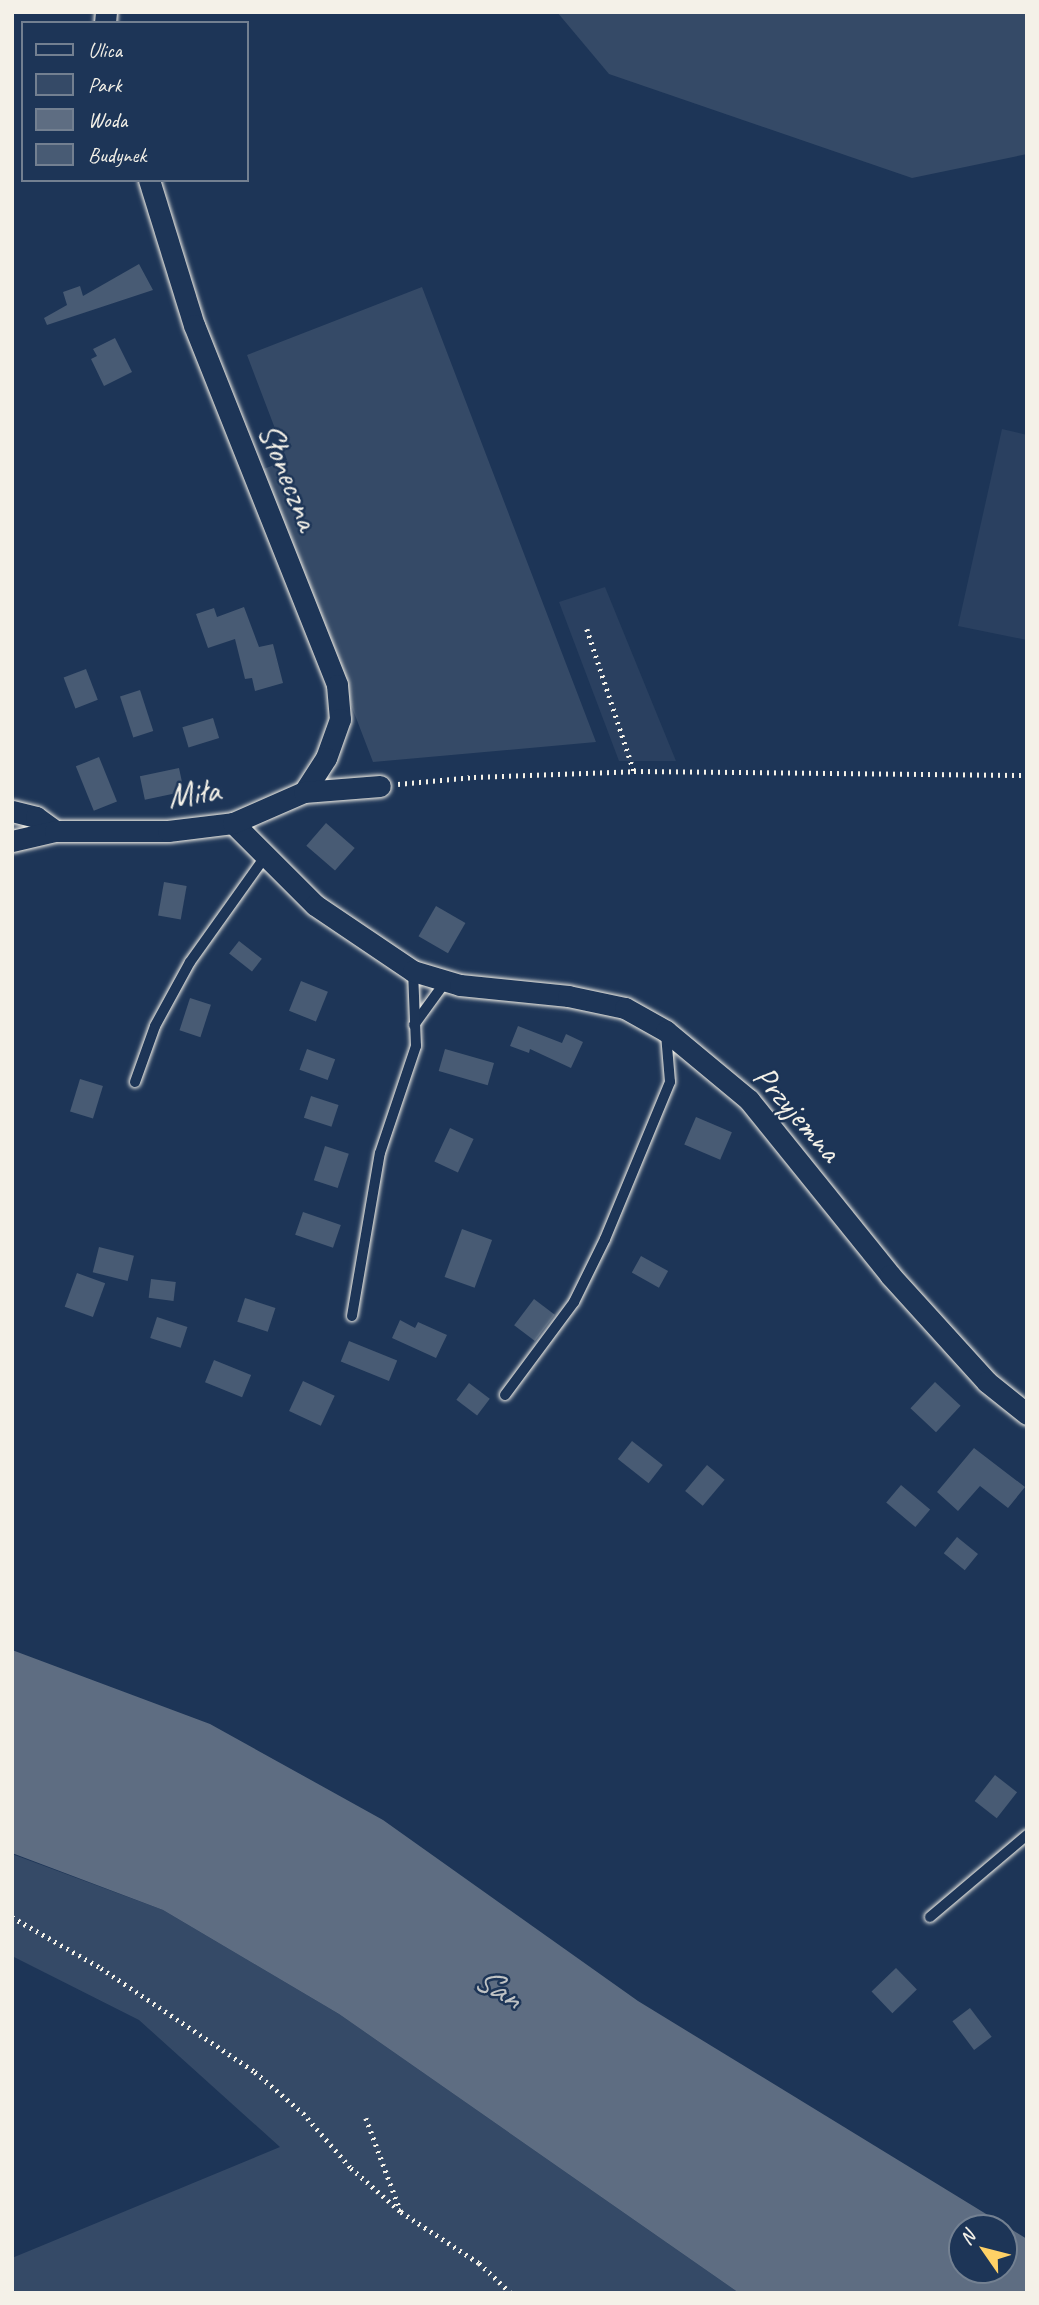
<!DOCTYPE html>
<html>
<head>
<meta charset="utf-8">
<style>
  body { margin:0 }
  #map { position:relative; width:1039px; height:2305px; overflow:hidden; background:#1d3557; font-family:Caveat,sans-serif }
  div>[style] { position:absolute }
  .built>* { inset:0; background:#2a4060 }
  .green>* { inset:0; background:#354a67 }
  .water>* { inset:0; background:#5e6d82 }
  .building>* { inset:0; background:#485b74; transform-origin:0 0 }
  .path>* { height:4.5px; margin-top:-2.25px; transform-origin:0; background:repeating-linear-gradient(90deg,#f4f1e8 0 2px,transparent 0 7px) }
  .roads { filter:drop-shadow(0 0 2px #f4f1e8) drop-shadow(0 0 2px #f4f1e8) }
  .service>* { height:10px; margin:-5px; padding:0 5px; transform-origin:5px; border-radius:5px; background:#1d3557 }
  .minor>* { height:21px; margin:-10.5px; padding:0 10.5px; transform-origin:10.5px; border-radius:10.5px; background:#1d3557 }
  span { translate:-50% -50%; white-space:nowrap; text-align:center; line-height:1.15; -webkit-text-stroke:5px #1d3557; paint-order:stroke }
  .street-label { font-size:33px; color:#f4f1e8 }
  .water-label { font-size:35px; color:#c0c3c4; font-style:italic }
  .frame { position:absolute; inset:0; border:14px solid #f4f1e8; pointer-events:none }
  .legend { position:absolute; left:21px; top:21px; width:228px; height:161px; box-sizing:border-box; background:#1d3557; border:2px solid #738091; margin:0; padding:9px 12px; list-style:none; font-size:21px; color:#f4f1e8 }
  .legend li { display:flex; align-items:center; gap:14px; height:35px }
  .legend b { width:35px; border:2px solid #738091 }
  .north { position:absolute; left:948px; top:2214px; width:70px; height:70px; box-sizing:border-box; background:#1d3557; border:2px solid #738091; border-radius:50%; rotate:305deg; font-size:19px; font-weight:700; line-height:28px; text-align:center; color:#f4f1e8 }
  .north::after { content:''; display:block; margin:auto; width:24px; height:32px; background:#ffd166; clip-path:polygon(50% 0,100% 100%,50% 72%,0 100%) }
</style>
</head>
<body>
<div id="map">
  <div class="built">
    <i style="clip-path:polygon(1002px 429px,1027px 435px,1027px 640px,958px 626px)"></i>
    <i style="clip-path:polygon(605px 587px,676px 761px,619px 761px,559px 602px)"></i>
  </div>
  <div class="green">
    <i style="clip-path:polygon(557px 12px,1027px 12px,1027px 154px,912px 178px,609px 74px)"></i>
    <i style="clip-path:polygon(422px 287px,596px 742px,373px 762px,261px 470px,287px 460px,247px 355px)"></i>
    <i style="clip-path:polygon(12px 1854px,163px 1910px,339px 2014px,739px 2293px,12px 2293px,12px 2258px,280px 2147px,139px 2020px,12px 1956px)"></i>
  </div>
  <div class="water">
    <i style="clip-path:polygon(evenodd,12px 1650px,210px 1724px,383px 1820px,638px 2001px,1027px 2239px,1027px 2293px,739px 2293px,339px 2014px,163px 1910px,12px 1853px,12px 1650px,962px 2228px,1004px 2228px,1004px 2270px,962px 2270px,962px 2228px)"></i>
  </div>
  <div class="building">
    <i style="clip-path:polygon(139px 264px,153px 290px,47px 325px,44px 318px,67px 305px,63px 292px,80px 286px,83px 296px)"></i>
    <i style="clip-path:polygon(115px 338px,132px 372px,104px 386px,91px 359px,97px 356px,93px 349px)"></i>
    <i style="clip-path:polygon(244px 607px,259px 647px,273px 644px,283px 683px,255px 691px,252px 678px,245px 679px,235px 639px,208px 648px,196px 614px,214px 608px,217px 617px)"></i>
    <i style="left:86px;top:669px;width:33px;height:24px;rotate:69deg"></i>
    <i style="left:140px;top:690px;width:43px;height:21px;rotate:72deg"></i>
    <i style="left:213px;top:718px;width:21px;height:32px;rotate:73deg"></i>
    <i style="left:99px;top:757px;width:48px;height:25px;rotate:68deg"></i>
    <i style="left:179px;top:768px;width:24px;height:40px;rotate:78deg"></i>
    <i style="left:326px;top:823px;width:38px;height:30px;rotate:41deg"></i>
    <i style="left:164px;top:882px;width:23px;height:34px;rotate:10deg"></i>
    <i style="left:436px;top:906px;width:34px;height:35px;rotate:30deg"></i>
    <i style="left:239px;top:941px;width:29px;height:16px;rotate:38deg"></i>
    <i style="left:301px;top:981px;width:29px;height:32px;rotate:22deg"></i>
    <i style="left:190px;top:998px;width:22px;height:34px;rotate:18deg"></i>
    <i style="clip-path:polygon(518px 1026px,562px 1043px,566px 1034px,583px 1042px,571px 1068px,530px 1049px,529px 1053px,510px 1046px)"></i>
    <i style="left:307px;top:1049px;width:30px;height:22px;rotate:20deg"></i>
    <i style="left:445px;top:1049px;width:51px;height:23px;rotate:16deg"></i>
    <i style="left:80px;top:1079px;width:24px;height:34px;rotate:17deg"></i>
    <i style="left:311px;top:1096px;width:29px;height:23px;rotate:18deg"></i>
    <i style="left:696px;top:1117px;width:39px;height:30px;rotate:23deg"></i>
    <i style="left:450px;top:1128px;width:26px;height:37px;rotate:25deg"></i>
    <i style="left:325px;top:1146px;width:25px;height:36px;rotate:18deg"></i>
    <i style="left:303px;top:1212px;width:40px;height:24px;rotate:19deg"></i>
    <i style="left:462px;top:1229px;width:32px;height:51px;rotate:20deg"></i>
    <i style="left:99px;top:1247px;width:36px;height:26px;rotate:14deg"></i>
    <i style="left:641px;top:1256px;width:31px;height:19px;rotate:29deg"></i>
    <i style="left:77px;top:1273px;width:30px;height:36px;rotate:20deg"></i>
    <i style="left:151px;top:1279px;width:25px;height:19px;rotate:7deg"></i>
    <i style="left:245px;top:1298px;width:32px;height:25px;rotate:18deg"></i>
    <i style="left:534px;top:1299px;width:26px;height:33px;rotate:37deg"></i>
    <i style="left:157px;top:1317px;width:32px;height:22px;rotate:18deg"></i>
    <i style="clip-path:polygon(400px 1320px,415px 1328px,418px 1322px,447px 1335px,436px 1358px,392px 1338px)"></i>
    <i style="left:349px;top:1341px;width:52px;height:22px;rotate:22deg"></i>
    <i style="left:214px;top:1360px;width:40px;height:24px;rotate:22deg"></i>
    <i style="left:303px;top:1381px;width:35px;height:33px;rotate:25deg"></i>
    <i style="left:935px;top:1382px;width:35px;height:36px;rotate:43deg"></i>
    <i style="left:469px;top:1383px;width:26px;height:21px;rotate:37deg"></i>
    <i style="left:632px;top:1441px;width:39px;height:23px;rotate:38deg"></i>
    <i style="clip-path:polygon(974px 1448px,1025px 1487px,1008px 1508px,980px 1486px,958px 1511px,937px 1492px)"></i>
    <i style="left:707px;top:1465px;width:23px;height:34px;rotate:40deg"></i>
    <i style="left:901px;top:1485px;width:38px;height:23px;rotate:40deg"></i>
    <i style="left:957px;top:1537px;width:27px;height:21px;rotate:39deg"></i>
    <i style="left:995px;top:1775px;width:28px;height:33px;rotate:38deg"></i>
    <i style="left:896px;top:1968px;width:30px;height:34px;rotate:46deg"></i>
    <i style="left:970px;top:2008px;width:36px;height:22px;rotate:53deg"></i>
  </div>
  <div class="path">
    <i style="left:587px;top:629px;width:150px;rotate:71.7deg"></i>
    <i style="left:398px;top:784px;width:76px;rotate:-5.3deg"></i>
    <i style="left:474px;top:777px;width:160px;rotate:-2.1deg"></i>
    <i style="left:634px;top:771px;width:393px;rotate:0.6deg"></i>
    <i style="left:12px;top:1917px;width:103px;rotate:29.8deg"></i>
    <i style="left:101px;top:1968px;width:186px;rotate:34deg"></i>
    <i style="left:255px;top:2072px;width:63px;rotate:40.5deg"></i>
    <i style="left:303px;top:2113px;width:73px;rotate:48.9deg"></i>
    <i style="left:351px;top:2168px;width:67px;rotate:41.3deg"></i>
    <i style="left:366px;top:2118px;width:100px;rotate:69.6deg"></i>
    <i style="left:401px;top:2212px;width:93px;rotate:33.2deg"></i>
    <i style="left:479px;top:2263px;width:44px;rotate:43.2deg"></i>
  </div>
  <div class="roads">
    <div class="service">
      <i style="left:414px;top:1025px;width:54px;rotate:-54deg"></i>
      <i style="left:135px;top:1082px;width:59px;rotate:-70.3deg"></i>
      <i style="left:155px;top:1026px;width:73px;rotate:-61.3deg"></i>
      <i style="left:190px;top:962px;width:129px;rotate:-54.5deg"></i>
      <i style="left:352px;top:1316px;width:165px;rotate:-80.3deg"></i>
      <i style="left:380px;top:1153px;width:113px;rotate:-71.4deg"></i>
      <i style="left:416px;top:1046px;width:75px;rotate:-92.3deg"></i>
      <i style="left:505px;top:1395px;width:116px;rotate:-53.4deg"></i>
      <i style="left:574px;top:1302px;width:70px;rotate:-63.8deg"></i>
      <i style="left:605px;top:1239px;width:170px;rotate:-67.5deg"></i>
      <i style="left:670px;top:1082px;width:48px;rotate:-94.8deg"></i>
      <i style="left:930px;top:1917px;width:127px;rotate:-40.2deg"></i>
    </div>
    <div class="minor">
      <i style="left:105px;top:23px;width:11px;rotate:-85deg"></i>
      <i style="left:149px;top:180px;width:152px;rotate:72.8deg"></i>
      <i style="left:194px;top:325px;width:387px;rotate:68.3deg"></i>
      <i style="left:337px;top:685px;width:34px;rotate:85deg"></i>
      <i style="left:340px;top:719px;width:41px;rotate:109.7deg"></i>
      <i style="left:326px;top:758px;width:40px;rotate:122.9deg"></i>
      <i style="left:12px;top:811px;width:25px;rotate:14deg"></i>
      <i style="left:36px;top:817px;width:24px;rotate:36deg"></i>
      <i style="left:233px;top:823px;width:116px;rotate:45deg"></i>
      <i style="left:315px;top:905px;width:118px;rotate:34deg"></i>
      <i style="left:413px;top:971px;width:49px;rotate:16.6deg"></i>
      <i style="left:460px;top:985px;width:109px;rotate:5.8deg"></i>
      <i style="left:568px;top:996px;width:58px;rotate:11.9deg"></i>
      <i style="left:625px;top:1008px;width:47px;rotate:29.3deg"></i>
      <i style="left:666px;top:1031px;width:108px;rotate:39.7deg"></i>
      <i style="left:749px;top:1100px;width:225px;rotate:51.1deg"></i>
      <i style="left:890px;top:1275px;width:144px;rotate:47.8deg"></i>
      <i style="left:987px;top:1382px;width:51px;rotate:38.7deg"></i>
      <i style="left:12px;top:841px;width:44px;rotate:-13.1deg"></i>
      <i style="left:55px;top:831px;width:113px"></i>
      <i style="left:168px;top:831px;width:65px;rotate:-7deg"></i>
      <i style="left:233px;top:823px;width:77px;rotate:-23.6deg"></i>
      <i style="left:304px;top:792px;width:76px;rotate:-4.5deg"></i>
    </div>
  </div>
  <div class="street-label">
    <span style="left:288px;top:477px;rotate:68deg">Słoneczna</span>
    <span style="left:194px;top:794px;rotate:-8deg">Miła</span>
    <span style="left:797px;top:1114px;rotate:49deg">Przyjemna</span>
  </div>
  <div class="water-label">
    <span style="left:498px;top:1988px;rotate:31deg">San</span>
  </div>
  <div class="frame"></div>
  <ul class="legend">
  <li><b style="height:9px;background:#1d3557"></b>Ulica</li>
  <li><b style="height:19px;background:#354a67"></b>Park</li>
  <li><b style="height:19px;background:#5e6d82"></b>Woda</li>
  <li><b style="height:19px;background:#485b74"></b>Budynek</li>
  </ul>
  <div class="north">N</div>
</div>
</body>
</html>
